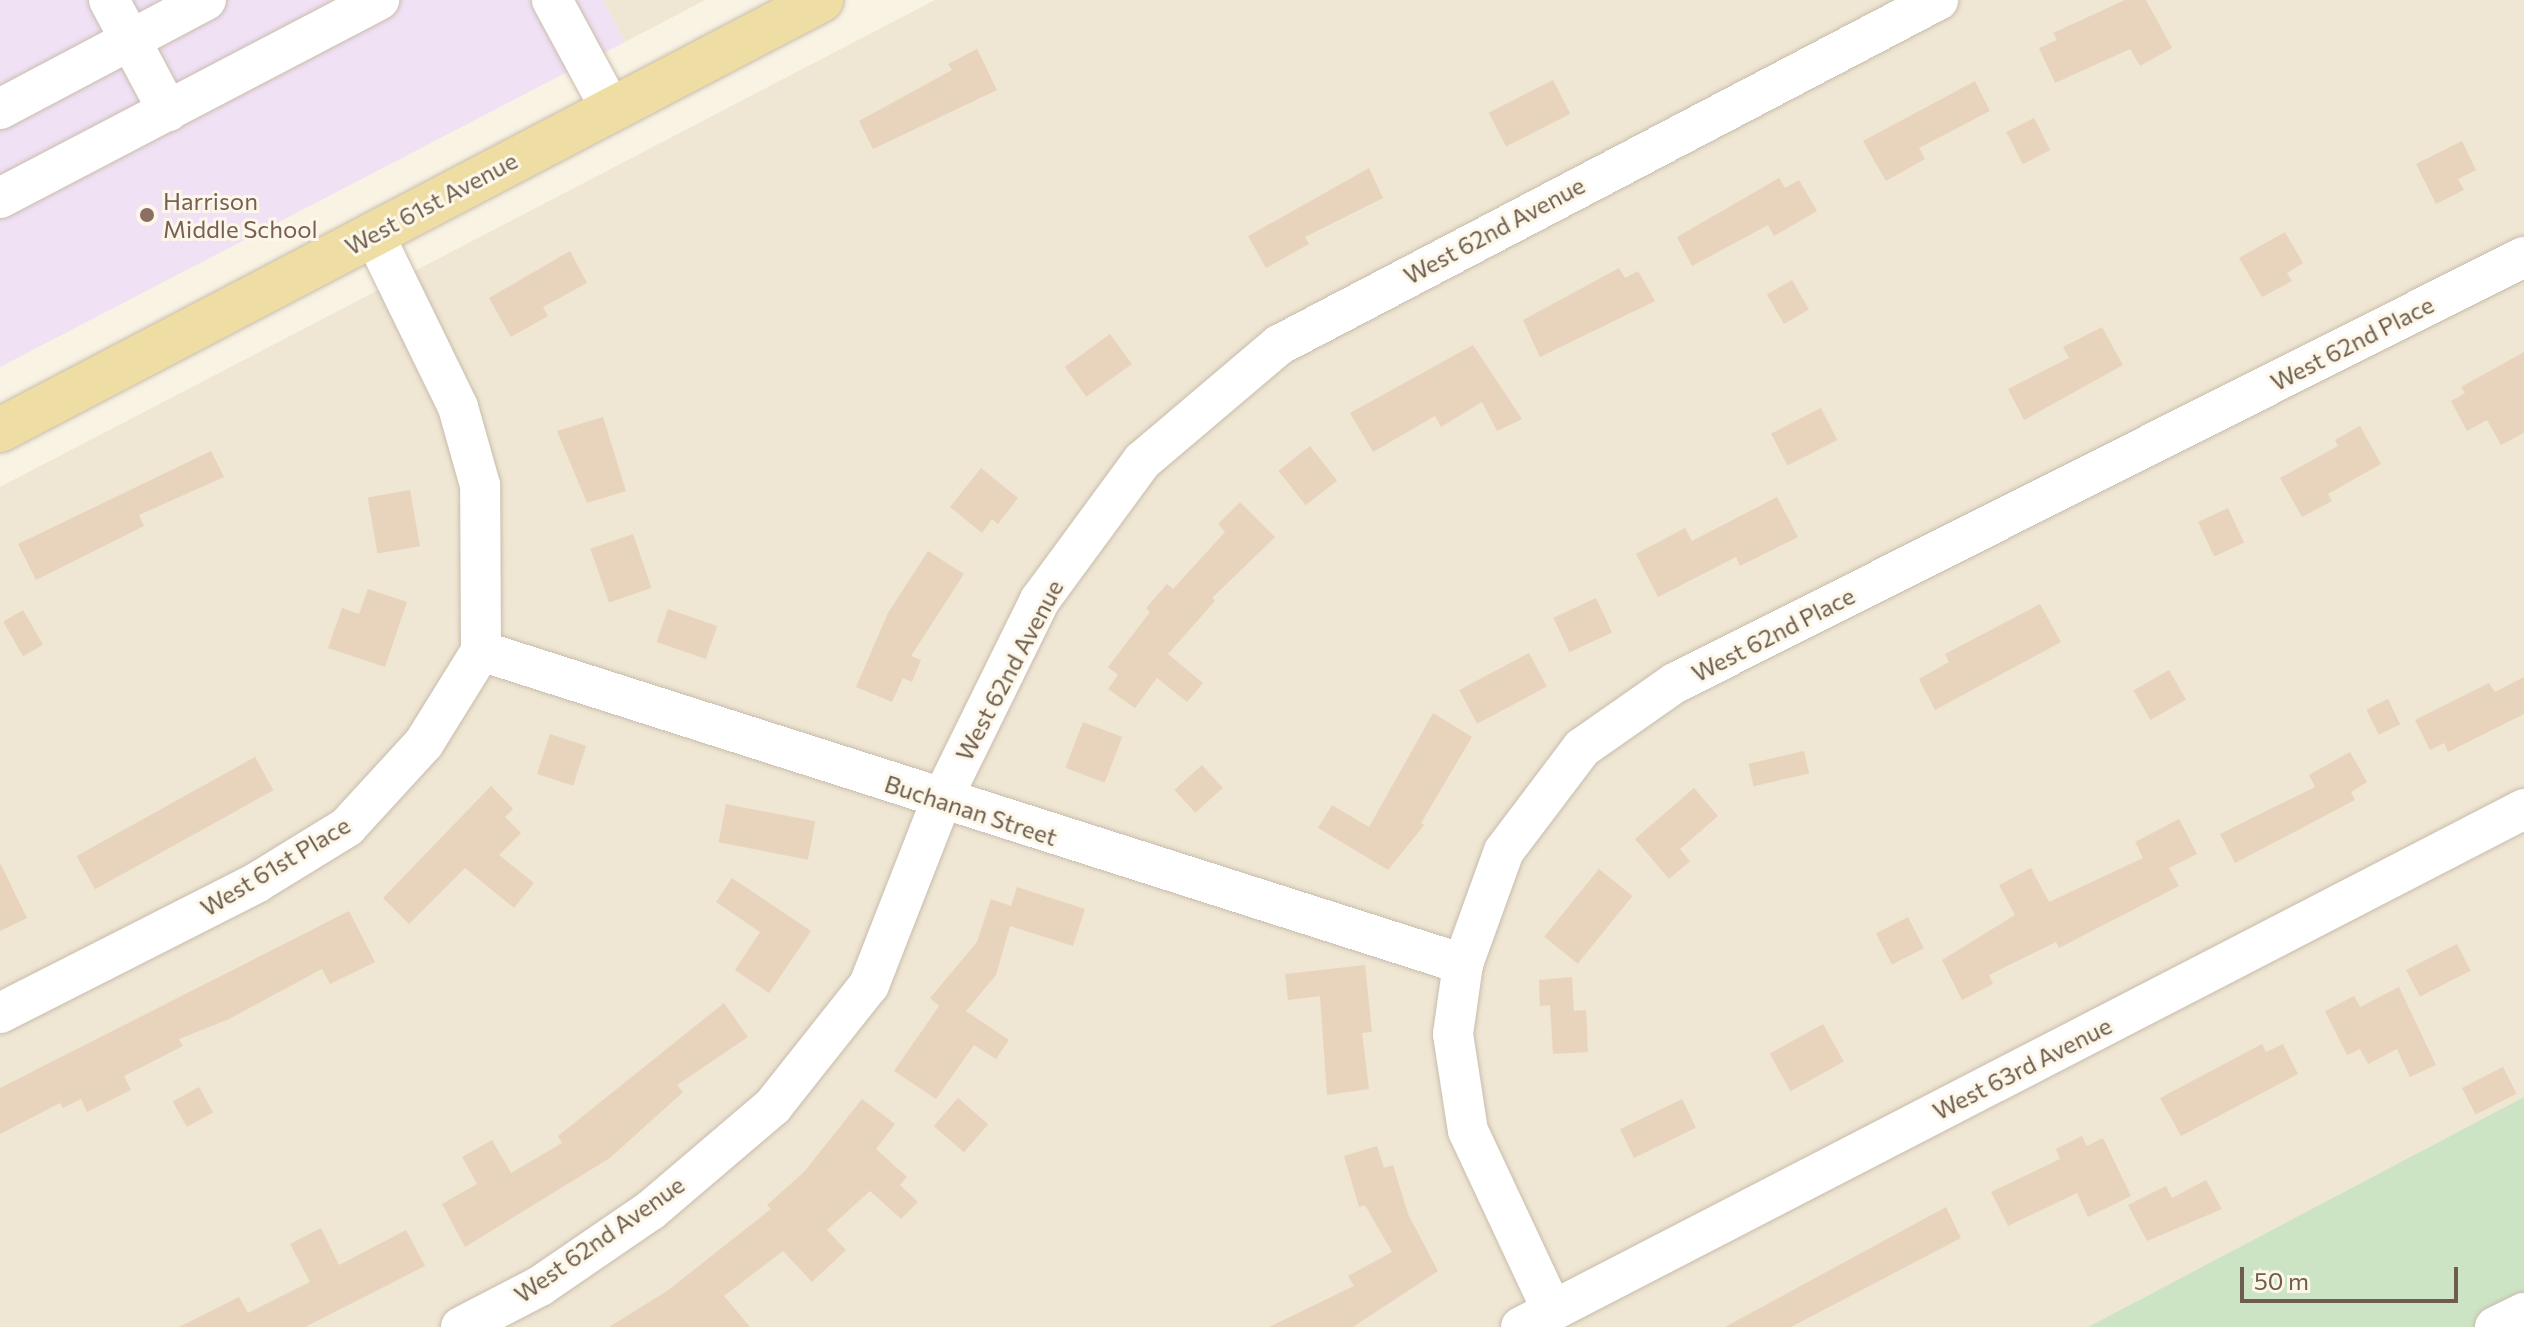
<!DOCTYPE html>
<html>
<head>
<meta charset="utf-8">
<style>
  body { margin:0 }
  #map { position:relative; width:2524px; height:1327px; overflow:hidden; background:#f9f3e4; font-family:Commissioner,sans-serif }
  div>[style] { position:absolute }
  .residential>* { inset:0; background:#efe6d3 }
  .education>* { inset:0; background:#f0e1f5 }
  .green>* { inset:0; background:#cde4c4 }
  .building>* { inset:0; background:#e8d4bd; transform-origin:0 0 }
  .roads { filter:drop-shadow(0 0 2px #c8bcac) drop-shadow(0 0 2px #c8bcac) }
  .minor>* { height:40px; margin:-20px; padding:0 20px; transform-origin:20px; border-radius:20px; background:#fff }
  .major>* { height:44px; margin:-22px; padding:0 22px; transform-origin:22px; border-radius:22px; background:#efdea4 }
  .dots>* { width:22px; height:22px; translate:-50% -50%; box-sizing:border-box; border:4px solid #fcf7e9; border-radius:50% }
  span { translate:-50% -50%; white-space:nowrap; text-align:center; line-height:1.15; -webkit-text-stroke:6px #fcf7e9; paint-order:stroke }
  .education-label { font-size:24px; color:#785e54 }
  .left { translate:0 -50%; text-align:left }
  .street-label { font-size:24px; color:#6e5d4d }
  .scale { position:absolute; left:2240px; top:1267px; width:218px; height:36px; box-sizing:border-box; border:4px solid #6e5d4d; border-top:0; padding-left:10px; font-size:24px; line-height:28px; white-space:nowrap; color:#6e5d4d; -webkit-text-stroke:6px #fcf7e9; paint-order:stroke }
</style>
</head>
<body>
<div id="map">
  <div class="residential">
    <i style="clip-path:polygon(603px 0,705px 0,625px 42px)"></i>
    <i style="clip-path:polygon(935px 0,2524px 0,2524px 1097px,2088px 1327px,0 1327px,0 487px)"></i>
  </div>
  <div class="education">
    <i style="clip-path:polygon(0 0,603px 0,625px 42px,0 367px)"></i>
  </div>
  <div class="green">
    <i style="clip-path:polygon(2524px 1097px,2524px 1327px,2088px 1327px)"></i>
  </div>
  <div class="building">
    <i style="clip-path:polygon(2125px 0,2146px 0,2172px 48px,2140px 66px,2130px 49px,2055px 83px,2039px 48px,2057px 40px,2053px 33px)"></i>
    <i style="clip-path:polygon(977px 49px,997px 90px,873px 149px,859px 121px,952px 70px,948px 64px)"></i>
    <i style="left:1553px;top:80px;width:38px;height:72px;rotate:63deg"></i>
    <i style="clip-path:polygon(1975px 81px,1990px 111px,1919px 148px,1925px 159px,1886px 181px,1863px 141px)"></i>
    <i style="left:2034px;top:118px;width:36px;height:31px;rotate:63deg"></i>
    <i style="clip-path:polygon(2462px 141px,2476px 170px,2458px 179px,2464px 190px,2436px 204px,2416px 164px)"></i>
    <i style="clip-path:polygon(1369px 168px,1383px 198px,1305px 237px,1309px 244px,1266px 268px,1248px 236px)"></i>
    <i style="clip-path:polygon(1779px 178px,1785px 188px,1799px 180px,1817px 211px,1774px 236px,1768px 225px,1692px 266px,1677px 237px)"></i>
    <i style="clip-path:polygon(2285px 232px,2303px 263px,2287px 273px,2292px 281px,2262px 297px,2239px 258px)"></i>
    <i style="clip-path:polygon(570px 251px,587px 283px,543px 307px,548px 316px,511px 337px,489px 298px)"></i>
    <i style="clip-path:polygon(1619px 268px,1625px 278px,1638px 271px,1655px 301px,1540px 357px,1523px 320px)"></i>
    <i style="left:1792px;top:280px;width:34px;height:29px;rotate:60deg"></i>
    <i style="clip-path:polygon(2102px 327px,2123px 365px,2024px 420px,2008px 389px,2069px 358px,2063px 347px)"></i>
    <i style="left:1110px;top:334px;width:37px;height:56px;rotate:54deg"></i>
    <i style="clip-path:polygon(1473px 345px,1522px 419px,1497px 431px,1482px 402px,1441px 427px,1435px 416px,1373px 452px,1350px 413px)"></i>
    <i style="clip-path:polygon(2524px 352px,2524px 433px,2501px 445px,2487px 420px,2467px 431px,2451px 401px,2465px 393px,2461px 387px)"></i>
    <i style="left:1821px;top:408px;width:36px;height:56px;rotate:63deg"></i>
    <i style="clip-path:polygon(603px 417px,626px 491px,587px 503px,557px 431px)"></i>
    <i style="clip-path:polygon(2360px 426px,2381px 464px,2328px 494px,2332px 501px,2302px 517px,2280px 478px,2338px 446px,2335px 440px)"></i>
    <i style="left:1310px;top:446px;width:44px;height:40px;rotate:52deg"></i>
    <i style="clip-path:polygon(211px 451px,224px 477px,139px 515px,144px 526px,36px 580px,18px 544px)"></i>
    <i style="clip-path:polygon(981px 468px,1018px 498px,998px 524px,992px 519px,982px 533px,950px 507px)"></i>
    <i style="left:410px;top:490px;width:57px;height:43px;rotate:80deg"></i>
    <i style="clip-path:polygon(1777px 497px,1798px 537px,1740px 566px,1736px 557px,1658px 597px,1636px 554px,1685px 528px,1692px 541px)"></i>
    <i style="clip-path:polygon(1240px 502px,1275px 537px,1212px 598px,1215px 601px,1168px 654px,1203px 683px,1187px 702px,1157px 678px,1135px 708px,1108px 689px,1118px 675px,1108px 667px,1150px 612px,1146px 608px,1167px 584px,1173px 589px,1225px 532px,1218px 524px)"></i>
    <i style="left:2228px;top:508px;width:38px;height:33px;rotate:65deg"></i>
    <i style="left:633px;top:534px;width:57px;height:45px;rotate:71deg"></i>
    <i style="clip-path:polygon(928px 551px,964px 574px,911px 656px,921px 660px,912px 682px,903px 678px,892px 702px,856px 687px,888px 613px)"></i>
    <i style="clip-path:polygon(368px 589px,407px 602px,385px 667px,328px 648px,342px 608px,359px 614px)"></i>
    <i style="left:1596px;top:598px;width:38px;height:47px;rotate:65deg"></i>
    <i style="clip-path:polygon(2040px 604px,2061px 642px,1935px 710px,1919px 679px,1949px 662px,1945px 654px)"></i>
    <i style="left:668px;top:609px;width:52px;height:35px;rotate:19deg"></i>
    <i style="left:23px;top:610px;width:40px;height:23px;rotate:60deg"></i>
    <i style="left:1529px;top:653px;width:38px;height:79px;rotate:62deg"></i>
    <i style="left:2169px;top:670px;width:34px;height:41px;rotate:60deg"></i>
    <i style="clip-path:polygon(2524px 677px,2524px 714px,2448px 752px,2444px 743px,2430px 750px,2415px 720px,2489px 683px,2495px 692px)"></i>
    <i style="left:2388px;top:699px;width:28px;height:24px;rotate:64deg"></i>
    <i style="clip-path:polygon(1433px 713px,1472px 737px,1421px 823px,1424px 825px,1388px 870px,1318px 828px,1332px 805px,1369px 827px)"></i>
    <i style="left:1083px;top:722px;width:42px;height:49px;rotate:21deg"></i>
    <i style="left:550px;top:734px;width:38px;height:42px;rotate:18deg"></i>
    <i style="left:1804px;top:751px;width:23px;height:57px;rotate:77deg"></i>
    <i style="clip-path:polygon(2350px 752px,2367px 782px,2351px 792px,2355px 800px,2235px 863px,2220px 834px,2315px 787px,2309px 775px)"></i>
    <i style="left:255px;top:757px;width:38px;height:204px;rotate:61deg"></i>
    <i style="left:1202px;top:765px;width:31px;height:37px;rotate:48deg"></i>
    <i style="clip-path:polygon(491px 786px,513px 809px,505px 817px,521px 833px,499px 855px,534px 883px,514px 908px,465px 868px,409px 924px,383px 898px)"></i>
    <i style="clip-path:polygon(1694px 788px,1718px 816px,1680px 849px,1690px 861px,1669px 879px,1635px 839px)"></i>
    <i style="left:726px;top:804px;width:91px;height:39px;rotate:11deg"></i>
    <i style="clip-path:polygon(2179px 819px,2197px 854px,2169px 868px,2179px 886px,2059px 948px,2056px 942px,1989px 975px,1993px 984px,1962px 1000px,1942px 960px,2015px 915px,1999px 885px,2031px 868px,2049px 902px,2143px 858px,2135px 842px)"></i>
    <i style="clip-path:polygon(0 863px,27px 918px,0 931px)"></i>
    <i style="left:1599px;top:869px;width:43px;height:87px;rotate:39deg"></i>
    <i style="clip-path:polygon(732px 878px,811px 931px,769px 993px,735px 970px,760px 932px,716px 902px)"></i>
    <i style="clip-path:polygon(1017px 887px,1085px 909px,1073px 946px,1010px 926px,996px 975px,966px 1011px,1009px 1040px,996px 1059px,974px 1045px,936px 1099px,894px 1071px,939px 1006px,930px 998px,977px 942px,991px 899px,1011px 906px)"></i>
    <i style="clip-path:polygon(349px 911px,375px 962px,330px 984px,322px 969px,229px 1019px,179px 1039px,183px 1046px,124px 1076px,131px 1090px,87px 1112px,81px 1099px,63px 1108px,60px 1103px,0 1134px,0 1088px)"></i>
    <i style="left:1908px;top:917px;width:35px;height:36px;rotate:63deg"></i>
    <i style="left:2457px;top:944px;width:30px;height:57px;rotate:63deg"></i>
    <i style="clip-path:polygon(1365px 965px,1372px 1032px,1362px 1033px,1369px 1089px,1327px 1095px,1320px 996px,1288px 1000px,1285px 974px)"></i>
    <i style="clip-path:polygon(1572px 977px,1574px 1011px,1586px 1010px,1588px 1052px,1553px 1054px,1550px 1005px,1540px 1006px,1539px 980px)"></i>
    <i style="clip-path:polygon(2399px 987px,2436px 1065px,2410px 1077px,2397px 1049px,2368px 1064px,2360px 1049px,2347px 1055px,2325px 1011px,2354px 996px,2360px 1007px)"></i>
    <i style="clip-path:polygon(724px 1003px,748px 1037px,677px 1085px,683px 1092px,610px 1158px,465px 1247px,442px 1204px,477px 1184px,462px 1157px,492px 1140px,511px 1173px,562px 1143px,558px 1136px)"></i>
    <i style="left:1823px;top:1024px;width:43px;height:61px;rotate:61deg"></i>
    <i style="clip-path:polygon(2262px 1044px,2266px 1052px,2283px 1044px,2298px 1074px,2181px 1136px,2160px 1098px)"></i>
    <i style="left:2503px;top:1067px;width:30px;height:46px;rotate:63deg"></i>
    <i style="left:199px;top:1087px;width:29px;height:30px;rotate:61deg"></i>
    <i style="left:958px;top:1098px;width:40px;height:37px;rotate:41deg"></i>
    <i style="clip-path:polygon(862px 1099px,895px 1124px,876px 1149px,907px 1177px,900px 1185px,918px 1202px,901px 1219px,870px 1191px,827px 1230px,846px 1250px,812px 1282px,783px 1251px,724px 1296px,750px 1327px,609px 1327px,667px 1291px,771px 1209px,767px 1205px,804px 1172px)"></i>
    <i style="left:1682px;top:1099px;width:32px;height:69px;rotate:64deg"></i>
    <i style="clip-path:polygon(2082px 1136px,2087px 1146px,2103px 1138px,2131px 1196px,2088px 1217px,2077px 1193px,2008px 1226px,1991px 1192px,2060px 1159px,2056px 1149px)"></i>
    <i style="clip-path:polygon(1377px 1146px,1384px 1168px,1393px 1165px,1408px 1214px,1438px 1271px,1353px 1327px,1269px 1327px,1354px 1286px,1348px 1276px,1392px 1252px,1365px 1205px,1359px 1207px,1344px 1156px)"></i>
    <i style="clip-path:polygon(2206px 1180px,2222px 1209px,2147px 1241px,2128px 1205px,2166px 1186px,2172px 1198px)"></i>
    <i style="clip-path:polygon(1946px 1207px,1961px 1238px,1791px 1327px,1725px 1327px)"></i>
    <i style="clip-path:polygon(321px 1228px,339px 1265px,406px 1230px,425px 1266px,305px 1327px,179px 1327px,239px 1297px,248px 1313px,310px 1282px,290px 1244px)"></i>
  </div>
  <div class="roads">
    <div class="minor">
      <i style="left:109px;top:0;width:126px;rotate:62deg"></i>
      <i style="left:552px;top:0;width:124px;rotate:61.6deg"></i>
      <i style="left:0;top:109px;width:233px;rotate:-27.9deg"></i>
      <i style="left:0;top:198px;width:428px;rotate:-27.6deg"></i>
      <i style="left:481px;top:651px;width:1031px;rotate:17.68deg"></i>
      <i style="left:0;top:1013px;width:287px;rotate:-26.9deg"></i>
      <i style="left:256px;top:883px;width:107px;rotate:-31.6deg"></i>
      <i style="left:347px;top:827px;width:114px;rotate:-47.5deg"></i>
      <i style="left:424px;top:743px;width:108px;rotate:-58.2deg"></i>
      <i style="left:481px;top:651px;width:166px;rotate:-90.3deg"></i>
      <i style="left:480px;top:485px;width:81px;rotate:-105.8deg"></i>
      <i style="left:458px;top:407px;width:194px;rotate:-116deg"></i>
      <i style="left:1552px;top:1310px;width:198px;rotate:-115.1deg"></i>
      <i style="left:1468px;top:1131px;width:98px;rotate:-98.8deg"></i>
      <i style="left:1453px;top:1034px;width:71px;rotate:-81.9deg"></i>
      <i style="left:1463px;top:964px;width:120px;rotate:-70.1deg"></i>
      <i style="left:1504px;top:851px;width:129px;rotate:-52.9deg"></i>
      <i style="left:1582px;top:748px;width:113px;rotate:-35deg"></i>
      <i style="left:1675px;top:683px;width:950px;rotate:-26.65deg"></i>
      <i style="left:461px;top:1327px;width:89px;rotate:-27.4deg"></i>
      <i style="left:540px;top:1286px;width:135px;rotate:-34.4deg"></i>
      <i style="left:651px;top:1210px;width:160px;rotate:-40.4deg"></i>
      <i style="left:773px;top:1106px;width:154px;rotate:-51.6deg"></i>
      <i style="left:869px;top:985px;width:198px;rotate:-68.6deg"></i>
      <i style="left:941px;top:801px;width:224px;rotate:-63.8deg"></i>
      <i style="left:1040px;top:600px;width:172px;rotate:-53.7deg"></i>
      <i style="left:1142px;top:461px;width:180px;rotate:-40.3deg"></i>
      <i style="left:1279px;top:345px;width:744px;rotate:-27.63deg"></i>
      <i style="left:1521px;top:1327px;width:1129px;rotate:-27.31deg"></i>
      <i style="left:2495px;top:1327px;width:32px;rotate:-26deg"></i>
    </div>
    <div class="major">
      <i style="left:0;top:430px;width:927px;rotate:-27.64deg"></i>
    </div>
  </div>
  <div class="dots">
    <i style="left:147px;top:215px;background:#8d6e63"></i>
  </div>
  <div class="education-label">
    <span class="left" style="left:163px;top:215px">Harrison<br>Middle School</span>
  </div>
  <div class="street-label">
    <span style="left:431px;top:203px;rotate:-28deg">West 61st Avenue</span>
    <span style="left:1494px;top:230px;rotate:-28deg">West 62nd Avenue</span>
    <span style="left:2352px;top:343px;rotate:-27deg">West 62nd Place</span>
    <span style="left:1773px;top:634px;rotate:-27deg">West 62nd Place</span>
    <span style="left:1009px;top:670px;rotate:-62deg">West 62nd Avenue</span>
    <span style="left:971px;top:810px;rotate:18deg">Buchanan Street</span>
    <span style="left:275px;top:866px;rotate:-31deg">West 61st Place</span>
    <span style="left:2022px;top:1068px;rotate:-27deg">West 63rd Avenue</span>
    <span style="left:599px;top:1239px;rotate:-35deg">West 62nd Avenue</span>
  </div>
  <div class="scale">50 m</div>
</div>
</body>
</html>
